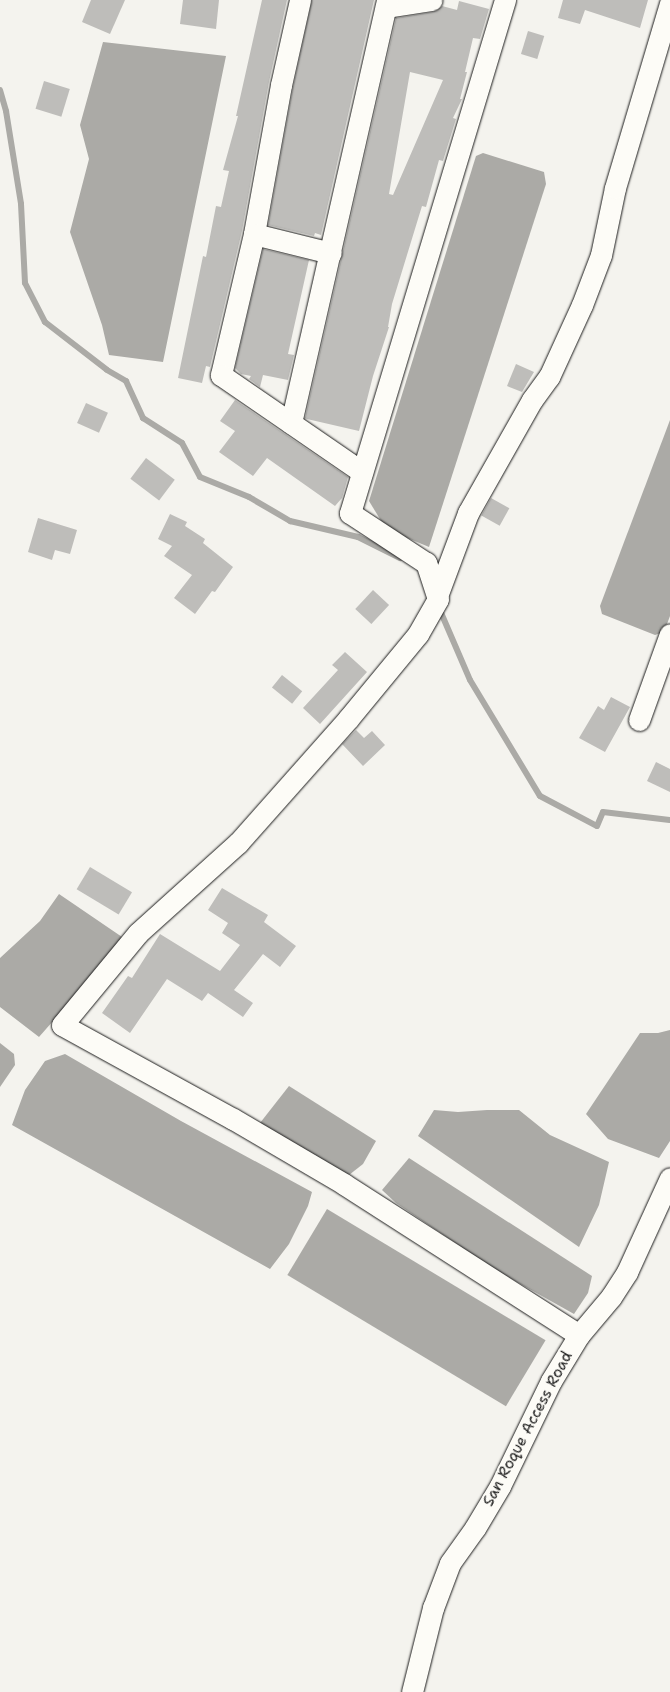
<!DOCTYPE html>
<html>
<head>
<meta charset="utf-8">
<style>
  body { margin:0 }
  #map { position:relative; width:670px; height:1692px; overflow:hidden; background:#f4f3ee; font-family:"Shantell Sans",sans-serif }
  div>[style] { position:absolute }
  .water>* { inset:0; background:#abaaa6; transform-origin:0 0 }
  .stream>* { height:6px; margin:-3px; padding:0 3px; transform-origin:3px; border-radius:3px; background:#abaaa6 }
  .building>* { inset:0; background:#bebdba; transform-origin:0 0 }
  .roads { filter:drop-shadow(0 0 1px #1c1c1c) drop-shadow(0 0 1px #1c1c1c) }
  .minor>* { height:21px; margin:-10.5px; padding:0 10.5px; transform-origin:10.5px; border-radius:10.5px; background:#fdfcf7 }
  span { translate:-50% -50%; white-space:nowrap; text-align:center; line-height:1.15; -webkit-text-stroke:4px #fdfcf7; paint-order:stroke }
  .street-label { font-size:15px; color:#1c1c1c }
</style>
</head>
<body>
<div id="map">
  <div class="water">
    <i style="clip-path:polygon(103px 42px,226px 56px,163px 362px,109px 355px,102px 325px,70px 232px,89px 159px,80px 125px)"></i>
    <i style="clip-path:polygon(483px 153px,544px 172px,546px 184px,429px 547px,386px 529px,369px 501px,476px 156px)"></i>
    <i style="clip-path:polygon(670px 420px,670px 616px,664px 632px,655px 635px,602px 614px,600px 606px)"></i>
    <i style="clip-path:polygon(59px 894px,125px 939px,39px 1037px,0 1007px,0 958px,40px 921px)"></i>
    <i style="clip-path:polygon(670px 1030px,670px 1141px,659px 1158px,608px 1139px,586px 1114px,640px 1033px,658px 1033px)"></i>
    <i style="clip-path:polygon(0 1043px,14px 1054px,15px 1065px,0 1087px)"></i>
    <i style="clip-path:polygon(65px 1054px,181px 1121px,312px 1192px,308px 1206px,289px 1244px,270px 1269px,12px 1125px,25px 1090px,45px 1061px)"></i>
    <i style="clip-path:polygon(289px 1086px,376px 1141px,363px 1164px,349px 1175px,260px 1123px)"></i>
    <i style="clip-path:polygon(434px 1110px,458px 1112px,487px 1110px,519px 1110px,550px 1135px,609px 1162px,599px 1205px,579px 1247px,418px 1136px)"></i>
    <i style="clip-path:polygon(409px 1158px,592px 1276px,588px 1293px,574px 1314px,494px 1269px,396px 1203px,382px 1190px)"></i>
    <i style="left:327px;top:1209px;width:255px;height:77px;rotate:31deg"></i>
  </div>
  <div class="stream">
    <i style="left:0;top:90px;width:22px;rotate:74deg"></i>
    <i style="left:6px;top:111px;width:94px;rotate:80.8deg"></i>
    <i style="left:21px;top:204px;width:79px;rotate:87.1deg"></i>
    <i style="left:25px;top:283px;width:44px;rotate:62.9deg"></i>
    <i style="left:45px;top:322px;width:78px;rotate:37.7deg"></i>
    <i style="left:107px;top:370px;width:22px;rotate:30deg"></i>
    <i style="left:126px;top:381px;width:41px;rotate:65.3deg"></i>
    <i style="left:143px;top:418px;width:46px;rotate:32.7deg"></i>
    <i style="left:182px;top:443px;width:38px;rotate:62deg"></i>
    <i style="left:200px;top:477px;width:53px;rotate:22.2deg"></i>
    <i style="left:249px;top:497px;width:48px;rotate:30.3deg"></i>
    <i style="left:290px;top:521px;width:70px;rotate:13.2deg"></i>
    <i style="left:358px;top:537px;width:47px;rotate:26.6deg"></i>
    <i style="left:439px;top:608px;width:78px;rotate:66.7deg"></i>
    <i style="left:470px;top:680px;width:135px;rotate:58.9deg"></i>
    <i style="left:540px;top:796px;width:64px;rotate:27.8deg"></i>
    <i style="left:597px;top:826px;width:15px;rotate:-67deg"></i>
    <i style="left:603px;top:812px;width:67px;rotate:6.8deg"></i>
  </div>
  <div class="building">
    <i style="clip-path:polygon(91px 0,125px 0,110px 34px,82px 22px)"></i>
    <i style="clip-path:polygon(183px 0,219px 0,216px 29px,180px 24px)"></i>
    <i style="clip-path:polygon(262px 0,287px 0,269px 82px,242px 231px,210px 367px,206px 366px,202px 383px,178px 378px,203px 256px,206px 257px,216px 206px,221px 207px,229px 171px,223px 170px,238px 116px,236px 116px)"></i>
    <i style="clip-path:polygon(312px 0,374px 0,321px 235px,315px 233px,314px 236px,268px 225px,293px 87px)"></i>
    <i style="clip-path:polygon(563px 0,648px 0,640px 28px,585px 10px,580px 24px,558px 18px)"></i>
    <i style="clip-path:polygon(evenodd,459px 1px,489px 9px,480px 39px,473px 38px,465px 72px,467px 72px,460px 99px,462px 99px,453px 118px,456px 119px,443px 161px,439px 160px,426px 207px,422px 206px,392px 304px,388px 327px,389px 327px,373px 376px,359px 431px,307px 419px,305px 418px,396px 18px,433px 12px,442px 6px,457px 10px,459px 1px,410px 72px,443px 80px,393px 195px,389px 194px,410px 72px)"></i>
    <i style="left:528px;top:31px;width:17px;height:24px;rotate:17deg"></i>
    <i style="left:44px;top:81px;width:27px;height:29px;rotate:17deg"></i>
    <i style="clip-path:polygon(263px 249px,309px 260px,288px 354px,294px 355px,288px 380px,263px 375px,260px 387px,249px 379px,251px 376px,241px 374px,235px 368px)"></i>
    <i style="clip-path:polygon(516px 364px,534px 372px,522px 392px,507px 386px)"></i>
    <i style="clip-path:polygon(235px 400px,348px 477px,342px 498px,335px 506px,267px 458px,253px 476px,219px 452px,235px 431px,220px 421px)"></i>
    <i style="left:86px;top:403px;width:24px;height:22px;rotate:24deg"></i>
    <i style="left:146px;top:458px;width:36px;height:26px;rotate:37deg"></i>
    <i style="left:491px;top:498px;width:21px;height:20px;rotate:29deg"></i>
    <i style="clip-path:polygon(170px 514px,187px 522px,185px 526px,205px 539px,203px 543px,233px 567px,215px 592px,212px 591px,195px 614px,174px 598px,192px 575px,164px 556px,172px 546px,158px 539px)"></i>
    <i style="clip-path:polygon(38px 518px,77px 530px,70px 554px,55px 550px,52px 560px,28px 552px)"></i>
    <i style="left:373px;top:590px;width:22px;height:26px;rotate:43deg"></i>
    <i style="clip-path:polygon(345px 652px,367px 672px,320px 724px,303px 708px,338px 670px,332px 665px)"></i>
    <i style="left:282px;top:675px;width:26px;height:16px;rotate:39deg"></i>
    <i style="clip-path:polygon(611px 697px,630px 707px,605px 752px,579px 738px,598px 706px,604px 710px)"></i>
    <i style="clip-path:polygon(356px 730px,364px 738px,372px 731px,385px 745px,363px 766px,342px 744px)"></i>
    <i style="clip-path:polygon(656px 762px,670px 769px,670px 792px,647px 781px)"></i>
    <i style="left:90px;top:867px;width:49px;height:26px;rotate:31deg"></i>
    <i style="clip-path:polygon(222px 888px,268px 915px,264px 922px,296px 946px,280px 967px,263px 954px,234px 990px,253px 1003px,243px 1017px,208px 993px,202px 1001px,167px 979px,130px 1033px,102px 1013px,128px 976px,132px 978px,160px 934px,220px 971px,240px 945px,222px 933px,228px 923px,208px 910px)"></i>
  </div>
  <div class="roads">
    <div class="minor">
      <i style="left:300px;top:0;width:87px;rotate:102.6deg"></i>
      <i style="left:281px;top:85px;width:151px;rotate:100.3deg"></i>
      <i style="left:254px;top:234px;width:145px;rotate:103.2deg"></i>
      <i style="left:221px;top:375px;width:171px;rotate:34.5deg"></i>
      <i style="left:386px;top:7px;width:46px;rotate:-8.8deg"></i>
      <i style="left:254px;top:234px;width:79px;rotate:13.9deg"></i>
      <i style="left:291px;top:423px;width:434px;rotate:-77.2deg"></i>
      <i style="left:437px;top:596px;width:35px;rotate:-108deg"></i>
      <i style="left:426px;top:563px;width:91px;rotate:-146.7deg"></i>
      <i style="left:350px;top:513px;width:536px;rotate:-73.19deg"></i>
      <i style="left:639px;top:720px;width:91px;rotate:-70.2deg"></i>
      <i style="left:579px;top:1335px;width:279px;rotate:-147.3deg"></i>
      <i style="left:344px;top:1184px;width:129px;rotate:-149.6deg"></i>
      <i style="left:233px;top:1119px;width:195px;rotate:-151.2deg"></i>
      <i style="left:62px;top:1025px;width:119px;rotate:-50.4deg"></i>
      <i style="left:138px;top:933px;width:135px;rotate:-42deg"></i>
      <i style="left:238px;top:843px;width:166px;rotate:-48.4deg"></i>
      <i style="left:348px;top:719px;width:110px;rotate:-50.5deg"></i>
      <i style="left:418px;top:634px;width:40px;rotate:-60.3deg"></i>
      <i style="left:438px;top:599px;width:3px;rotate:-108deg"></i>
      <i style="left:437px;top:596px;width:89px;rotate:-69.5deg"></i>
      <i style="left:468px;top:513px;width:130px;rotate:-60.5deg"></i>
      <i style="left:532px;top:400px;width:29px;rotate:-54deg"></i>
      <i style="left:549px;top:377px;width:79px;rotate:-65.4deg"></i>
      <i style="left:582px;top:305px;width:53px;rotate:-69.2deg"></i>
      <i style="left:601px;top:255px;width:68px;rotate:-78.2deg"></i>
      <i style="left:615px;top:188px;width:193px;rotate:-73.4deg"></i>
      <i style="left:412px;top:1692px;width:87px;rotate:-76deg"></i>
      <i style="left:433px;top:1608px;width:48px;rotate:-69.3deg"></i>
      <i style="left:450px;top:1563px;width:43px;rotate:-54.5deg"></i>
      <i style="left:475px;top:1528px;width:49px;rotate:-59.2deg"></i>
      <i style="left:500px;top:1486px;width:117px;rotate:-64.1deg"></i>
      <i style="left:551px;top:1381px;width:54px;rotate:-58.7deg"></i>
      <i style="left:579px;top:1335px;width:50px;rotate:-49.9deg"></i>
      <i style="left:611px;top:1297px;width:30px;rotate:-57deg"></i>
      <i style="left:627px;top:1272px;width:103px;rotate:-65.4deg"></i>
    </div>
  </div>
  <div class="street-label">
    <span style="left:528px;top:1429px;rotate:-62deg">San Roque Access Road</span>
  </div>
</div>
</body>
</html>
